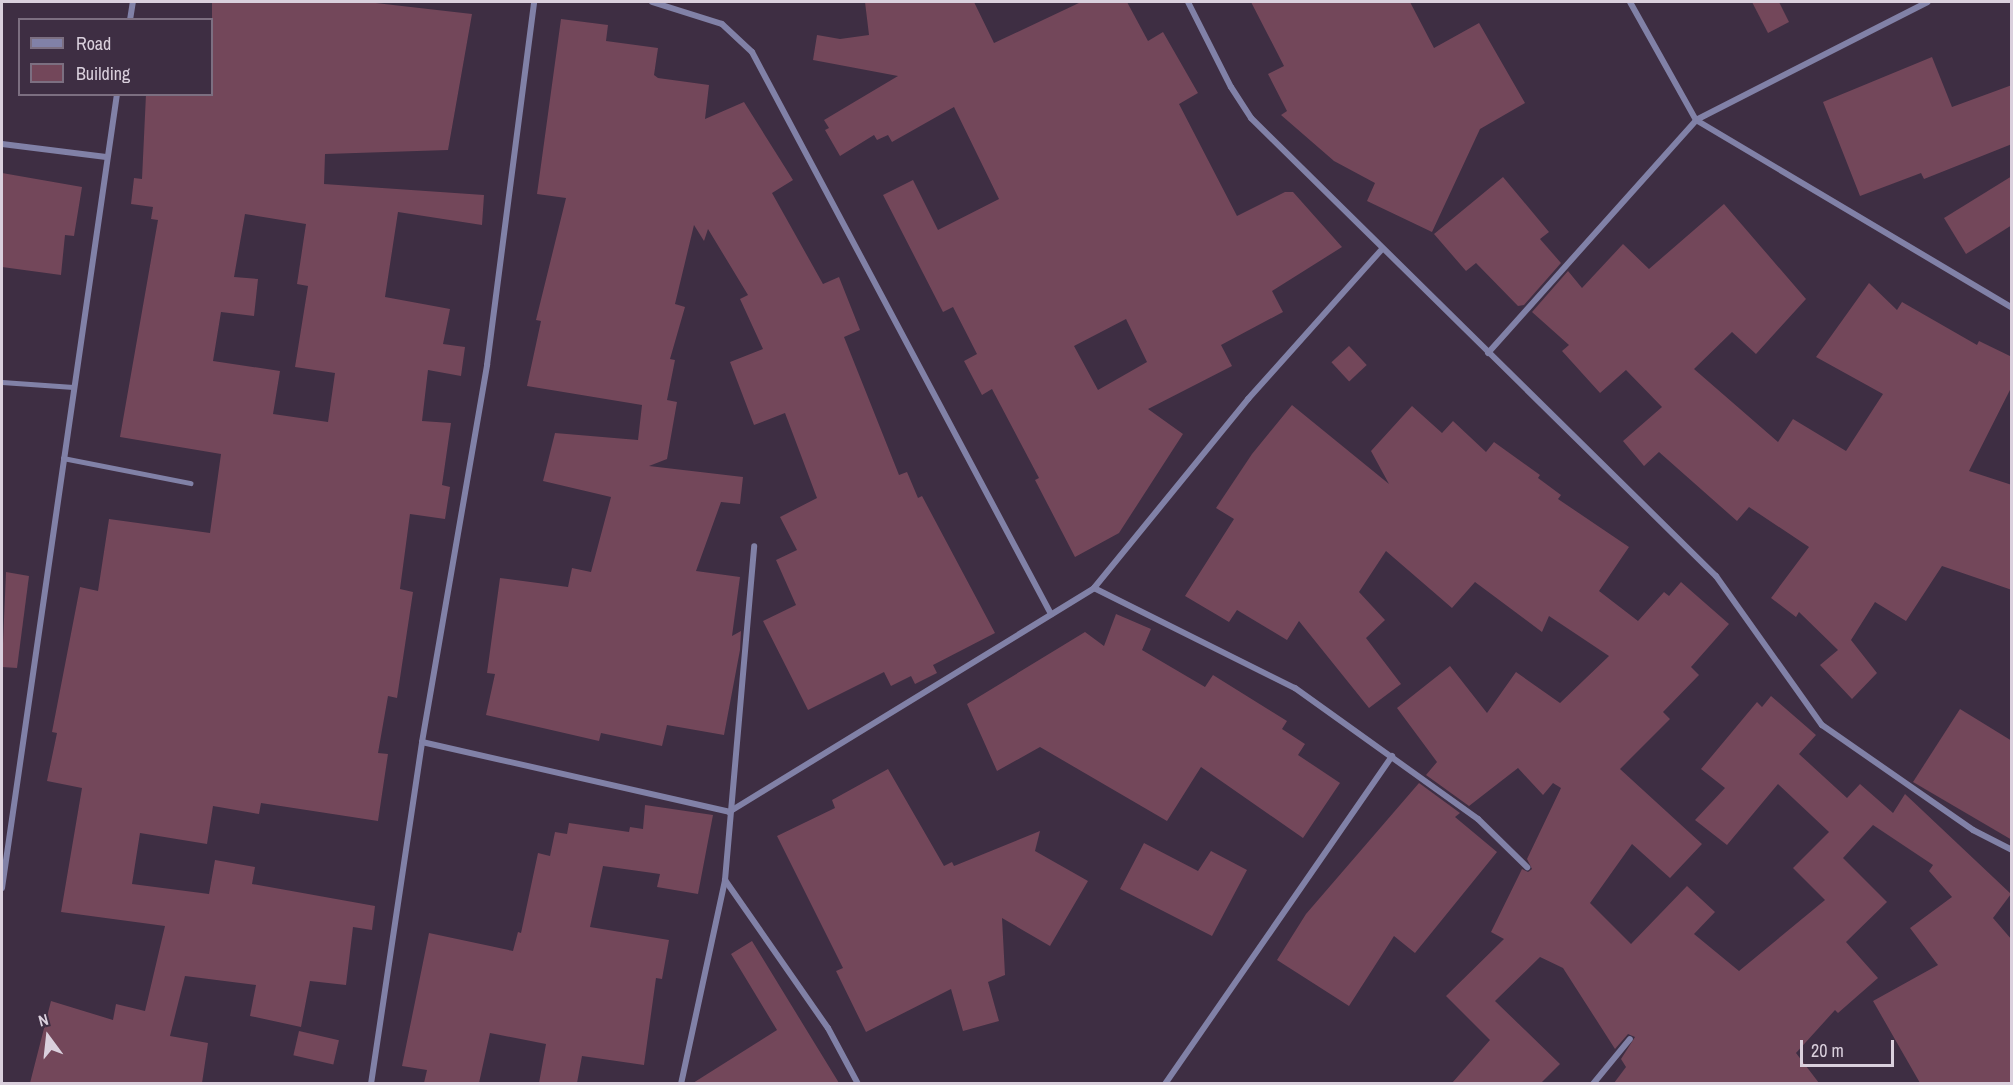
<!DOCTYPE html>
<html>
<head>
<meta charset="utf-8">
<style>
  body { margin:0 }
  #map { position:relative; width:2013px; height:1085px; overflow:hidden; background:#3e2e43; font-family:"Archivo Narrow",sans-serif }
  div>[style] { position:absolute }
  .building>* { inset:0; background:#73475a; transform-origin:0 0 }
  .service>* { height:4.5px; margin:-2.25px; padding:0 2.25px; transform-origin:2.25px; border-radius:2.25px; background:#8181a7 }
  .minor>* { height:6px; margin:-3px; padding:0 3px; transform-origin:3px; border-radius:3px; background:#8181a7 }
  span { translate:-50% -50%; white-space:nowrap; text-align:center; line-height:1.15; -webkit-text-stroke:6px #3e2e43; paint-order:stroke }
  .frame { position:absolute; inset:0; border:3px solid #dad0dd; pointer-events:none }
  .legend { position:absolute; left:18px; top:18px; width:195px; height:78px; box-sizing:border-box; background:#3e2e43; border:2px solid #7c6f81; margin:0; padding:8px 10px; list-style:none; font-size:18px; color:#dad0dd }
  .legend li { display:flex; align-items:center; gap:12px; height:30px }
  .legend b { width:30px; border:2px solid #7c6f81 }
  .north { position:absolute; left:18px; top:1007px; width:60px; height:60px; -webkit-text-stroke:4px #3e2e43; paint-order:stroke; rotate:345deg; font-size:16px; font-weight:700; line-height:24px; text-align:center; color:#dad0dd }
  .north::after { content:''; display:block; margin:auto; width:21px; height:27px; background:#dad0dd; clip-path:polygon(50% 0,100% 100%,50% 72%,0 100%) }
  .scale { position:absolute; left:1800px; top:1040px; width:94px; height:27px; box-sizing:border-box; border:3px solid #dad0dd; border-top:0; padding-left:8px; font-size:18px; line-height:21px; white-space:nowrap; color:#dad0dd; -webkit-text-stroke:4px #3e2e43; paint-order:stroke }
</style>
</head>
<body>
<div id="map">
  <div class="building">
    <i style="clip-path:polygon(evenodd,212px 2px,367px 2px,472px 14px,448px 150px,325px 154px,324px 184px,484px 195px,482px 225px,398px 212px,385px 297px,450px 309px,443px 344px,465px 347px,461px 376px,428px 370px,422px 421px,451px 423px,442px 485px,450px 487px,445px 519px,410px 514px,400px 589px,413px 592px,397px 698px,388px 696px,378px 753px,388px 754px,378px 821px,261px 803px,259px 814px,213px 806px,207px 844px,140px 833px,132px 884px,209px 894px,215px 860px,255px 867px,252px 884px,375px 906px,372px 930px,353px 927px,346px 985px,310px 981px,301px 1027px,250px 1016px,256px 985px,185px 976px,170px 1036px,208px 1043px,202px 1083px,30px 1083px,51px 1001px,113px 1020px,116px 1004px,145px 1011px,165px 926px,61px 912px,82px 788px,47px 781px,57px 733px,52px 732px,80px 587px,98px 591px,109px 519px,210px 533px,221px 454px,120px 437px,158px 220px,151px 219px,153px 207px,131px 204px,134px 178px,142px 179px,146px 94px,212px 94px,212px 2px,245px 214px,306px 224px,297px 284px,308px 286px,295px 367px,335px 373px,328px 422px,273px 414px,280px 371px,213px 361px,221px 312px,254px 316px,258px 279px,234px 277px,245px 214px)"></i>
    <i style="clip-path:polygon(evenodd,865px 2px,974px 2px,994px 43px,1081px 2px,1127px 2px,1148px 41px,1163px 32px,1198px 93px,1179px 104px,1237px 216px,1285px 192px,1293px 192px,1342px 247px,1272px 291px,1283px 312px,1221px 345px,1232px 366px,1148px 409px,1183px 434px,1119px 533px,1075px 557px,1035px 480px,1039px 478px,992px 389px,982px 395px,964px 361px,977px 354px,953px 307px,943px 312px,883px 195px,913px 180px,938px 230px,999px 199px,954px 107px,892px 142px,888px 135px,877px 140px,874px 135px,840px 156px,825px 130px,829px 128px,824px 120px,898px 76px,813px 60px,817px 35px,840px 39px,869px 35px,865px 2px,1126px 319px,1147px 362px,1098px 390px,1074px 346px,1126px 319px)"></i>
    <i style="clip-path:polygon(1251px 2px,1410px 2px,1434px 48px,1479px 23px,1525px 103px,1480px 129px,1432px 232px,1367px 201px,1375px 183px,1334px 161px,1281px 115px,1287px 111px,1268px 74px,1284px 66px)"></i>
    <i style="clip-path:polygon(1752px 2px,1779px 2px,1789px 22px,1768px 33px)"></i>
    <i style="clip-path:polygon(561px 19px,608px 25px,606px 41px,658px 48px,654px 75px,658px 78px,709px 85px,705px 119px,744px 102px,793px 180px,772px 193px,823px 284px,839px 277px,860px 330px,844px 337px,899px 475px,907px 472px,918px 498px,922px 496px,995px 633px,933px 665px,937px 673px,915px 684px,911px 676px,891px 686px,884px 672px,808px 710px,763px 621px,796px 605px,776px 560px,797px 550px,780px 517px,817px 498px,785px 413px,754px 425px,730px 362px,763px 349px,740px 299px,748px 295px,708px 229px,704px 241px,694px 225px,675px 304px,685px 307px,670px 359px,675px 360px,667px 400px,677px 402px,667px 459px,649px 466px,743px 477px,740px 504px,721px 502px,696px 571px,740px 577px,732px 636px,741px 631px,740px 650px,724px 735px,667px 725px,662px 746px,601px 733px,599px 741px,486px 715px,495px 674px,487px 673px,500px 578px,568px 587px,572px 568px,591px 572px,611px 497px,543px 481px,555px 433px,638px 440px,642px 405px,527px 386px,541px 321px,536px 320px,566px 198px,537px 194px)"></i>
    <i style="clip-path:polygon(1932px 57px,1952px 107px,2012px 85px,2012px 144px,1924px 179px,1921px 173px,1860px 196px,1823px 102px)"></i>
    <i style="clip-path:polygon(2px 173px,82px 187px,74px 236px,65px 235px,61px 275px,2px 267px)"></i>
    <i style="clip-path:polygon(2012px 176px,2012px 225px,1966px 254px,1944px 218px)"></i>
    <i style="clip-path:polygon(1503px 177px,1549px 232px,1540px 239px,1561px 263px,1524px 305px,1518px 306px,1476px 263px,1466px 271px,1434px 234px)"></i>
    <i style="clip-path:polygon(1724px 204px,1806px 299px,1756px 354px,1732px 332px,1694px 369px,1778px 442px,1793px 419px,1846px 451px,1883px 394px,1816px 357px,1869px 283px,1897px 310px,1902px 302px,1977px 345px,1979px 341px,2012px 357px,2012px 386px,1969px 471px,2012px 485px,2012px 590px,1942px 566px,1906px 621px,1875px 602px,1851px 640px,1877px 673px,1852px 699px,1820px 665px,1838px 650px,1799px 612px,1796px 617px,1771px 598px,1809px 547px,1749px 507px,1737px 521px,1659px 452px,1644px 466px,1623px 441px,1662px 407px,1626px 370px,1600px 393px,1562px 351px,1569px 345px,1532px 312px,1568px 271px,1582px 288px,1623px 244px,1649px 269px)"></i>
    <i style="left:1349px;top:346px;width:26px;height:24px;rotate:47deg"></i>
    <i style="clip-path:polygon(1292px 405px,1389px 484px,1371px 451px,1412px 406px,1442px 433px,1453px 421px,1486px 452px,1494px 442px,1540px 475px,1538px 478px,1561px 495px,1558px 499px,1629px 547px,1599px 591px,1638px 621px,1664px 592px,1669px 596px,1681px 582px,1729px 624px,1691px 667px,1699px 675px,1663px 712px,1670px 719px,1620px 769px,1702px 844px,1670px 878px,1632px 844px,1590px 903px,1631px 944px,1687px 886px,1715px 912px,1694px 934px,1739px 971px,1825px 900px,1793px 868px,1829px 832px,1778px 784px,1727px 845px,1695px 820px,1725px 788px,1701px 769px,1757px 702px,1762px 707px,1771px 696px,1816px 735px,1799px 754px,1847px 798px,1860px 784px,1893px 813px,1905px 794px,2011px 894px,1993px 918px,2012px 940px,2012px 1083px,1920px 1083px,1873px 1001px,1938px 965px,1910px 928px,1952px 897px,1929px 871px,1933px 865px,1873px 825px,1843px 858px,1887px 902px,1846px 942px,1878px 978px,1838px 1013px,1835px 1010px,1796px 1053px,1819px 1083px,1614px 1083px,1626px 1067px,1621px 1059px,1635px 1037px,1628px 1034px,1615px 1049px,1563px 968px,1540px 957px,1495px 1001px,1560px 1064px,1541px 1083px,1452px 1083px,1490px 1040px,1446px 996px,1504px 939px,1491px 932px,1522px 869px,1528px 872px,1532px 869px,1527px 859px,1561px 788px,1553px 783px,1543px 795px,1518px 768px,1469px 806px,1426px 775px,1437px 762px,1397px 708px,1450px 666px,1487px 713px,1516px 672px,1560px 703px,1609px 656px,1549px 616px,1542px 632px,1475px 582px,1452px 608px,1386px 551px,1359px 592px,1385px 620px,1366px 638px,1401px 684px,1369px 708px,1299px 621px,1287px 640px,1237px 610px,1229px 622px,1185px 596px,1234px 519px,1216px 508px,1252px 454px)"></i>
    <i style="clip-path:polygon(6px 572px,29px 576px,17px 668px,2px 667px)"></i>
    <i style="clip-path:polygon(1116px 614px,1151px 629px,1142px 650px,1205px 687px,1213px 675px,1287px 721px,1282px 729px,1305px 744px,1298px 755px,1340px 783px,1303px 838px,1201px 767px,1167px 821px,1040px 747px,997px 771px,967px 704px,1085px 632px,1104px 646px)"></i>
    <i style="clip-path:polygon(1960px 709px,2012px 741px,2012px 840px,1913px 782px)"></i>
    <i style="clip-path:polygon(888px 769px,944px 866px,952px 862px,954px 866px,1040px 831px,1035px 851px,1088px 881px,1050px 946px,1002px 918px,1005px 975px,988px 982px,999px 1021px,963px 1031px,951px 989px,866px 1032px,836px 971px,843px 968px,777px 836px,835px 808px,832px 800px)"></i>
    <i style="clip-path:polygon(1419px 783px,1460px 813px,1455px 817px,1497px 852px,1415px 953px,1394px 936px,1349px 1006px,1277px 960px,1306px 914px)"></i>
    <i style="clip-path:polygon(645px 805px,713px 815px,698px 894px,657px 887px,660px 874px,603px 866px,590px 927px,669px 940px,662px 979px,656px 978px,644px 1065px,582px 1056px,577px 1083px,539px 1083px,546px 1044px,490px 1033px,479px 1083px,424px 1083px,427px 1070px,402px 1066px,429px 933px,513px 951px,518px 932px,521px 933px,538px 853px,550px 856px,555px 832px,567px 834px,569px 823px,629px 832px,630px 827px,643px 829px)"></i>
    <i style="clip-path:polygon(1144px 843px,1198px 871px,1211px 851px,1247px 870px,1212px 936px,1120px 889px)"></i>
    <i style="clip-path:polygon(752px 941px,839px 1083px,693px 1083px,777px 1030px,731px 954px)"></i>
    <i style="left:299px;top:1031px;width:41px;height:25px;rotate:13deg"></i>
  </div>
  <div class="service">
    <i style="left:2px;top:382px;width:71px;rotate:4deg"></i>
    <i style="left:63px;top:458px;width:130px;rotate:11.1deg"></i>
  </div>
  <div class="minor">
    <i style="left:652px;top:2px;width:73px;rotate:17.4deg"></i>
    <i style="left:722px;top:24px;width:41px;rotate:43deg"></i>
    <i style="left:752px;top:52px;width:637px;rotate:61.99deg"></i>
    <i style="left:1188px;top:2px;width:95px;rotate:63.2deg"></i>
    <i style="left:1231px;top:87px;width:37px;rotate:57deg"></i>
    <i style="left:1251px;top:118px;width:653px;rotate:44.57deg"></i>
    <i style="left:1716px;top:576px;width:183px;rotate:54.6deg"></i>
    <i style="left:1822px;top:725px;width:184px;rotate:34.8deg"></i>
    <i style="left:1973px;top:830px;width:44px;rotate:27.1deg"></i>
    <i style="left:1630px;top:2px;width:135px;rotate:60.8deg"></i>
    <i style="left:1696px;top:120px;width:368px;rotate:30.7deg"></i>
    <i style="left:130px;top:20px;width:18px;rotate:-81deg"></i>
    <i style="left:2px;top:144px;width:105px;rotate:7.1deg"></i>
    <i style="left:1488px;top:353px;width:312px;rotate:-48.2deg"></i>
    <i style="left:1696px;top:120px;width:260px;rotate:-27deg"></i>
    <i style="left:1094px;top:588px;width:225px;rotate:26.5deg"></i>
    <i style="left:1295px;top:688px;width:225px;rotate:35.6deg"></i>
    <i style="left:1478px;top:819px;width:69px;rotate:44.4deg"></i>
    <i style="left:422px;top:742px;width:315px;rotate:12.8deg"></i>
    <i style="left:729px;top:812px;width:428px;rotate:-31.5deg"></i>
    <i style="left:1094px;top:588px;width:244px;rotate:-50.8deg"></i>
    <i style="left:1248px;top:399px;width:200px;rotate:-48.2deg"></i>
    <i style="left:725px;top:880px;width:180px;rotate:55.2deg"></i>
    <i style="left:828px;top:1028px;width:64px;rotate:61.8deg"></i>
    <i style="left:2px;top:888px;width:802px;rotate:-81.76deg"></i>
    <i style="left:371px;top:1084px;width:346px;rotate:-81.5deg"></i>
    <i style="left:422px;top:742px;width:383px;rotate:-80.2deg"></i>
    <i style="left:487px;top:365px;width:366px;rotate:-82.6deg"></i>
    <i style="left:681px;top:1084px;width:209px;rotate:-77.8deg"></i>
    <i style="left:725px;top:880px;width:335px;rotate:-85deg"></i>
    <i style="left:1165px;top:1084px;width:399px;rotate:-55.3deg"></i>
    <i style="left:1593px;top:1084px;width:58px;rotate:-50.6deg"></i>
  </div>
  <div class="frame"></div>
  <ul class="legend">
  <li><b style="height:8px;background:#8181a7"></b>Road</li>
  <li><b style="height:16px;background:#73475a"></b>Building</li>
  </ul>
  <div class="north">N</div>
  <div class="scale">20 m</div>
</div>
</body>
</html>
